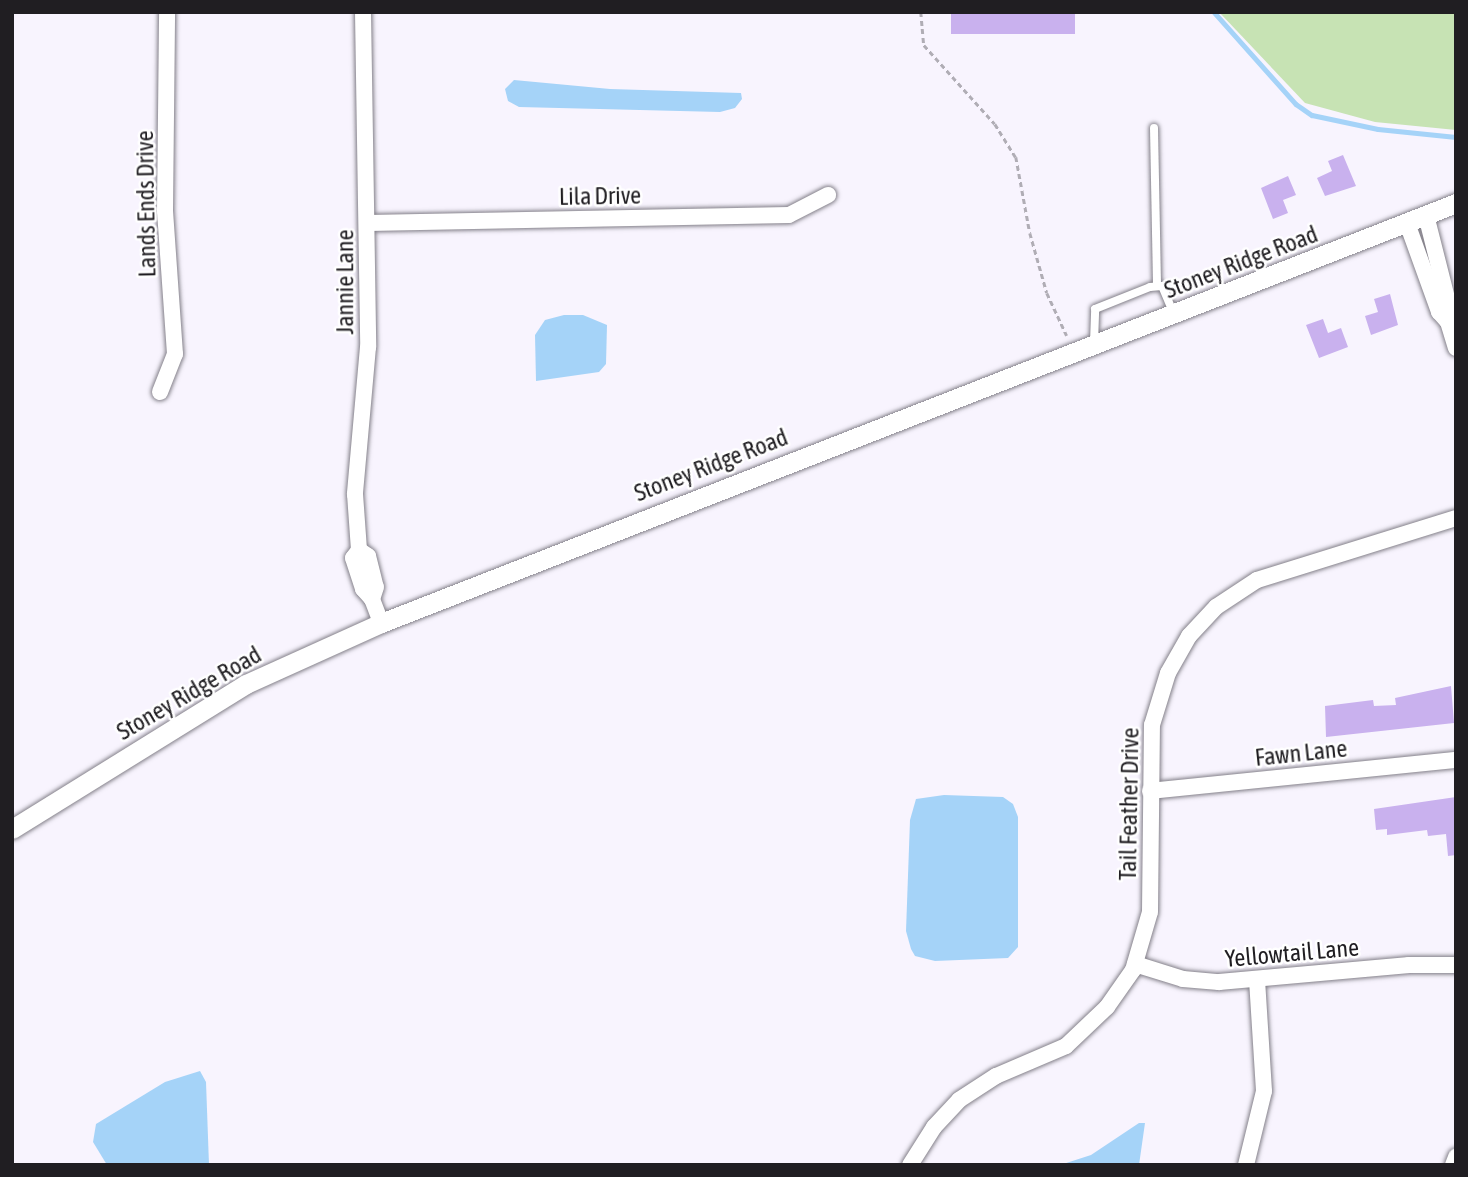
<!DOCTYPE html>
<html>
<head>
<meta charset="utf-8">
<style>
  body { margin:0 }
  #map { position:relative; width:1468px; height:1177px; overflow:hidden; background:#f8f4fe; font-family:"Asap Condensed",sans-serif }
  div>[style] { position:absolute }
  .green>* { inset:0; background:#c7e3b4 }
  .water>* { inset:0; background:#a5d3f8 }
  .stream>* { height:4.5px; margin:-2.25px; padding:0 2.25px; transform-origin:2.25px; border-radius:2.25px; background:#a5d3f8 }
  .building>* { inset:0; background:#c9b1ee; transform-origin:0 0 }
  .path>* { height:2.5px; margin-top:-1.25px; transform-origin:0; background:repeating-linear-gradient(90deg,#b0adb5 0 5px,transparent 0 8.5px) }
  .roads { filter:drop-shadow(0 0 2px #838089) drop-shadow(0 0 2px #838089) }
  .service>* { height:8px; margin:-4px; padding:0 4px; transform-origin:4px; border-radius:4px; background:#fff }
  .minor>* { height:16px; margin:-8px; padding:0 8px; transform-origin:8px; border-radius:8px; background:#fff }
  .tertiary>* { height:19px; margin:-9.5px; padding:0 9.5px; transform-origin:9.5px; border-radius:9.5px; background:#fff }
  span { translate:-50% -50%; white-space:nowrap; text-align:center; line-height:1.15; -webkit-text-stroke:5px #fff; paint-order:stroke }
  .street-label { font-size:24px; color:#201e22 }
  .frame { position:absolute; inset:0; border:14px solid #201e22; pointer-events:none }
</style>
</head>
<body>
<div id="map">
  <div class="green">
    <i style="clip-path:polygon(1219px 12px,1456px 12px,1456px 130px,1375px 122px,1305px 103px)"></i>
  </div>
  <div class="water">
    <i style="clip-path:polygon(514px 80px,610px 89px,741px 93px,742px 99px,735px 108px,720px 112px,519px 107px,508px 101px,505px 89px)"></i>
    <i style="clip-path:polygon(564px 315px,583px 315px,607px 325px,606px 364px,599px 372px,536px 381px,535px 335px,545px 320px)"></i>
    <i style="clip-path:polygon(944px 795px,1003px 797px,1013px 804px,1018px 817px,1018px 947px,1008px 958px,935px 961px,915px 956px,911px 949px,906px 931px,910px 820px,916px 799px)"></i>
    <i style="clip-path:polygon(200px 1071px,206px 1082px,209px 1165px,107px 1165px,93px 1142px,96px 1124px,165px 1082px)"></i>
    <i style="clip-path:polygon(1139px 1123px,1145px 1123px,1139px 1165px,1060px 1165px,1091px 1155px)"></i>
  </div>
  <div class="stream">
    <i style="left:1214px;top:12px;width:123px;rotate:48.3deg"></i>
    <i style="left:1296px;top:104px;width:19px;rotate:35deg"></i>
    <i style="left:1312px;top:115px;width:67px;rotate:12deg"></i>
    <i style="left:1378px;top:129px;width:78px;rotate:5.9deg"></i>
  </div>
  <div class="building">
    <i style="left:951px;top:12px;width:124px;height:22px"></i>
    <i style="clip-path:polygon(1343px 155px,1356px 186px,1325px 196px,1317px 178px,1332px 171px,1328px 161px)"></i>
    <i style="clip-path:polygon(1288px 176px,1296px 195px,1283px 200px,1288px 213px,1273px 219px,1261px 188px)"></i>
    <i style="clip-path:polygon(1390px 294px,1398px 325px,1371px 335px,1365px 316px,1378px 312px,1374px 299px)"></i>
    <i style="clip-path:polygon(1323px 319px,1328px 333px,1341px 328px,1348px 347px,1319px 358px,1306px 325px)"></i>
    <i style="clip-path:polygon(1451px 686px,1454px 723px,1326px 737px,1325px 706px,1373px 700px,1374px 706px,1396px 705px,1395px 698px)"></i>
    <i style="clip-path:polygon(1456px 797px,1456px 855px,1448px 856px,1446px 834px,1428px 836px,1427px 830px,1387px 835px,1387px 829px,1376px 830px,1374px 809px)"></i>
  </div>
  <div class="path">
    <i style="left:921px;top:12px;width:33px;rotate:85deg"></i>
    <i style="left:924px;top:45px;width:106px;rotate:48.1deg"></i>
    <i style="left:995px;top:124px;width:39px;rotate:58deg"></i>
    <i style="left:1016px;top:157px;width:77px;rotate:79.6deg"></i>
    <i style="left:1030px;top:233px;width:62px;rotate:74.2deg"></i>
    <i style="left:1047px;top:293px;width:47px;rotate:65.1deg"></i>
  </div>
  <div class="roads">
    <div class="service">
      <i style="left:1154px;top:128px;width:156px;rotate:88.9deg"></i>
      <i style="left:1094px;top:343px;width:34px;rotate:-88deg"></i>
      <i style="left:1095px;top:309px;width:59px;rotate:-21.8deg"></i>
      <i style="left:1150px;top:287px;width:12px;rotate:-5deg"></i>
      <i style="left:1162px;top:286px;width:30px;rotate:67deg"></i>
    </div>
    <div class="minor">
      <i style="left:363px;top:12px;width:335px;rotate:89.1deg"></i>
      <i style="left:368px;top:347px;width:148px;rotate:95.1deg"></i>
      <i style="left:355px;top:494px;width:56px;rotate:85.9deg"></i>
      <i style="left:359px;top:550px;width:10px;rotate:127deg"></i>
      <i style="left:353px;top:558px;width:33px;rotate:72deg"></i>
      <i style="left:363px;top:589px;width:13px;rotate:48deg"></i>
      <i style="left:372px;top:599px;width:26px;rotate:69deg"></i>
      <i style="left:368px;top:223px;width:421px;rotate:-1.1deg"></i>
      <i style="left:789px;top:215px;width:44px;rotate:-27.1deg"></i>
      <i style="left:1407px;top:223px;width:95px;rotate:70.2deg"></i>
      <i style="left:1439px;top:312px;width:13px;rotate:48deg"></i>
      <i style="left:1448px;top:322px;width:12px;rotate:-81deg"></i>
      <i style="left:1450px;top:310px;width:98px;rotate:-104.2deg"></i>
      <i style="left:1448px;top:322px;width:27px;rotate:73deg"></i>
      <i style="left:160px;top:392px;width:41px;rotate:-68.5deg"></i>
      <i style="left:175px;top:354px;width:143px;rotate:-94deg"></i>
      <i style="left:165px;top:211px;width:199px;rotate:-89.4deg"></i>
      <i style="left:359px;top:550px;width:11px;rotate:34deg"></i>
      <i style="left:368px;top:556px;width:32px;rotate:76deg"></i>
      <i style="left:376px;top:587px;width:13px;rotate:108deg"></i>
      <i style="left:1150px;top:791px;width:308px;rotate:-5.8deg"></i>
      <i style="left:1135px;top:964px;width:50px;rotate:17.4deg"></i>
      <i style="left:1183px;top:979px;width:36px;rotate:5deg"></i>
      <i style="left:1219px;top:982px;width:191px;rotate:-5.1deg"></i>
      <i style="left:1409px;top:965px;width:47px"></i>
      <i style="left:910px;top:1165px;width:45px;rotate:-57.7deg"></i>
      <i style="left:934px;top:1127px;width:37px;rotate:-47deg"></i>
      <i style="left:959px;top:1100px;width:44px;rotate:-33deg"></i>
      <i style="left:996px;top:1076px;width:76px;rotate:-23.2deg"></i>
      <i style="left:1066px;top:1046px;width:57px;rotate:-43.6deg"></i>
      <i style="left:1107px;top:1007px;width:45px;rotate:-54.9deg"></i>
      <i style="left:1133px;top:970px;width:60px;rotate:-73.7deg"></i>
      <i style="left:1150px;top:912px;width:187px;rotate:-89.4deg"></i>
      <i style="left:1152px;top:725px;width:54px;rotate:-72.9deg"></i>
      <i style="left:1168px;top:673px;width:43px;rotate:-60.4deg"></i>
      <i style="left:1189px;top:636px;width:40px;rotate:-47deg"></i>
      <i style="left:1216px;top:607px;width:49px;rotate:-33.4deg"></i>
      <i style="left:1257px;top:580px;width:208px;rotate:-17.3deg"></i>
      <i style="left:1246px;top:1165px;width:76px;rotate:-76.3deg"></i>
      <i style="left:1264px;top:1091px;width:110px;rotate:-93.6deg"></i>
      <i style="left:1453px;top:1165px;width:9px;rotate:-69deg"></i>
    </div>
    <div class="tertiary">
      <i style="left:12px;top:829px;width:275px;rotate:-31.8deg"></i>
      <i style="left:246px;top:684px;width:148px;rotate:-24.3deg"></i>
      <i style="left:381px;top:623px;width:1154px;rotate:-21.34deg"></i>
    </div>
  </div>
  <div class="street-label">
    <span style="left:600px;top:196px;rotate:-1deg">Lila Drive</span>
    <span style="left:146px;top:204px;rotate:-91deg">Lands Ends Drive</span>
    <span style="left:1241px;top:262px;rotate:-21deg">Stoney Ridge Road</span>
    <span style="left:345px;top:282px;rotate:-90deg">Jannie Lane</span>
    <span style="left:711px;top:465px;rotate:-21deg">Stoney Ridge Road</span>
    <span style="left:189px;top:693px;rotate:-30deg">Stoney Ridge Road</span>
    <span style="left:1301px;top:753px;rotate:-6deg">Fawn Lane</span>
    <span style="left:1129px;top:804px;rotate:-89deg">Tail Feather Drive</span>
    <span style="left:1292px;top:953px;rotate:-5deg">Yellowtail Lane</span>
  </div>
  <div class="frame"></div>
</div>
</body>
</html>
